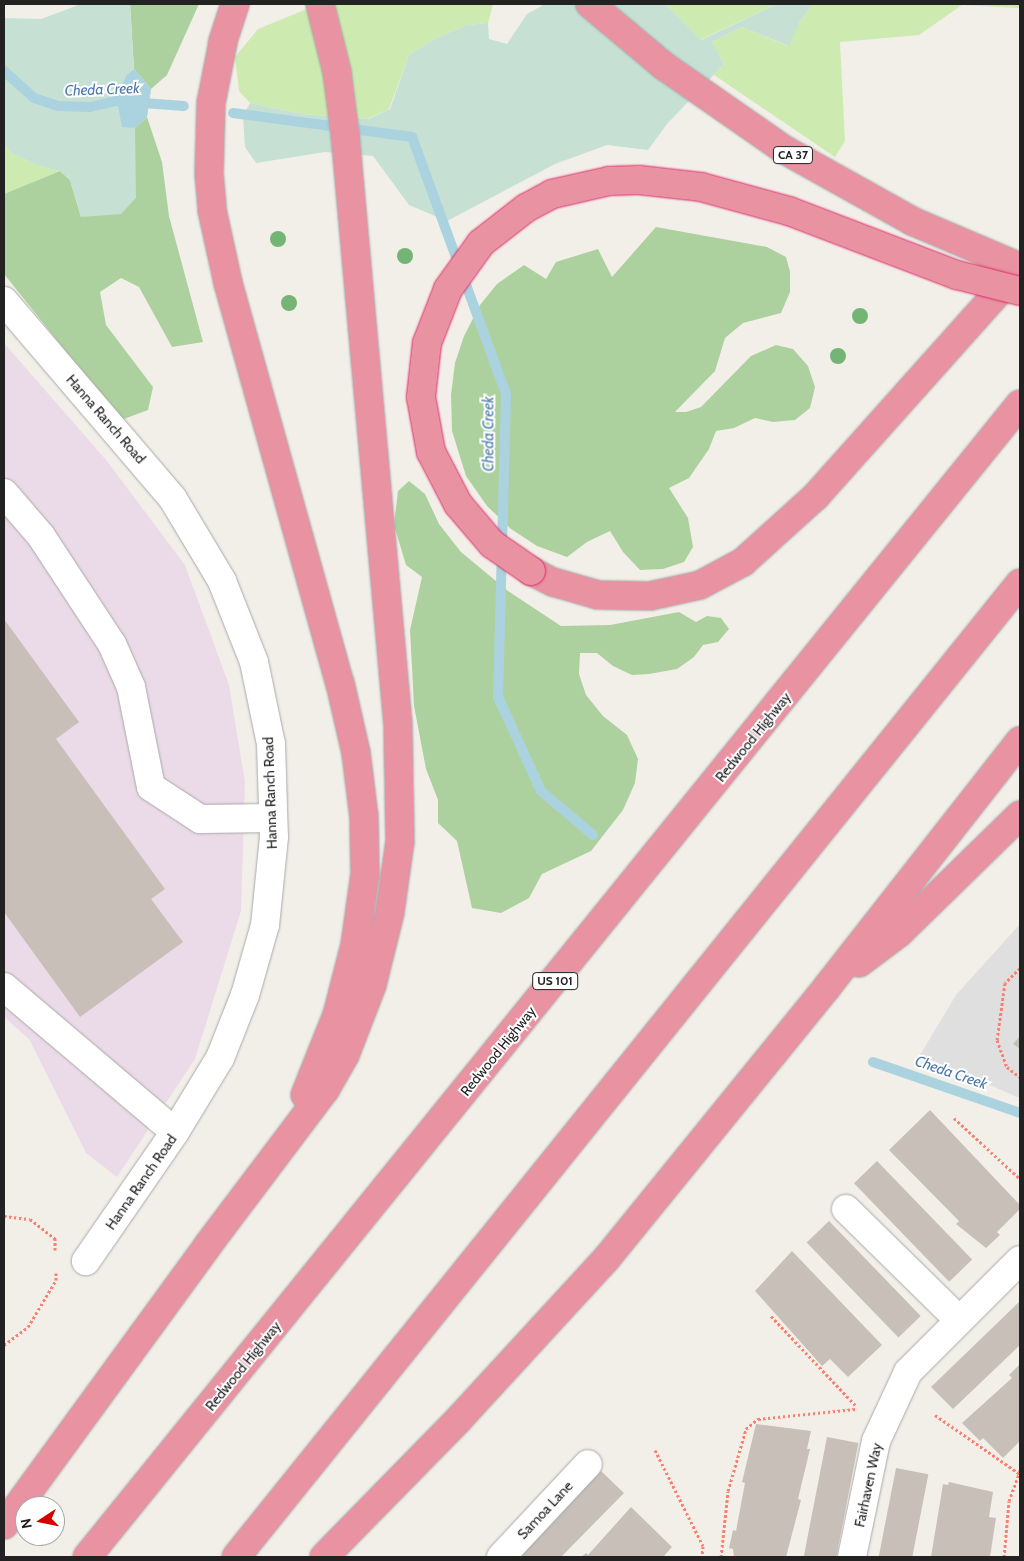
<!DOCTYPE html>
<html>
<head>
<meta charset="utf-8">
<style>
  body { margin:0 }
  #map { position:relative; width:1024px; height:1561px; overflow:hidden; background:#f2efe9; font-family:Cabin,sans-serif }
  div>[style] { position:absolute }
  .residential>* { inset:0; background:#e0dfdf }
  .industrial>* { inset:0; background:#ebdbe8 }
  .grass>* { inset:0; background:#cdebb0 }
  .forest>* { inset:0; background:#add19e }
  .wetland>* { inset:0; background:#c6e0d4 }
  .water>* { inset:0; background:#aad3df }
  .stream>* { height:10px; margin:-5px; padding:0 5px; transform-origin:5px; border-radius:5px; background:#aad3df }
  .building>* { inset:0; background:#c7bfb8; transform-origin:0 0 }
  .path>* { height:3px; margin-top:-1.5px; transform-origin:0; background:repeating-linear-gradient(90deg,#fa8072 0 2.5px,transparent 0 5px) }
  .roads { filter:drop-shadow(0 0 1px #a9a9a9) drop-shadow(0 0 1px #a9a9a9) }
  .minor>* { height:28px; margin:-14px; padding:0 14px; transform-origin:14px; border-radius:14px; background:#fff }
  .highway>* { height:28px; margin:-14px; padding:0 14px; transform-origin:14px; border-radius:14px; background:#e892a2 }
  .bridges { filter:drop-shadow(0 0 1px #dc2a67) drop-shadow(0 0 1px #dc2a67) }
  .highway-bridge>* { height:28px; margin:-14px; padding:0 14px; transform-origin:14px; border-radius:14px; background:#e892a2 }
  .trees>* { width:16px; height:16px; margin:-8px; border-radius:50%; background:#74b475 }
  span { translate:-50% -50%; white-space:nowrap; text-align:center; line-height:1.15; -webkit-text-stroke:4px #fff; paint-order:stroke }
  .shield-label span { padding:1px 4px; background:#fff; border:1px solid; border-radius:4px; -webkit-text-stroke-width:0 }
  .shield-label { font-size:12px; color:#222; font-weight:700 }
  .street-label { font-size:14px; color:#222 }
  .water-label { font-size:15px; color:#4a7aab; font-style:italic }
  .frame { position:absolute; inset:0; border:5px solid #222; pointer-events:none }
  .north { position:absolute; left:15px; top:1496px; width:50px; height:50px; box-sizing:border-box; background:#fff; border:1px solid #a7a7a7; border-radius:50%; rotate:259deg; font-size:14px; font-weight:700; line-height:20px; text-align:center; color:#222 }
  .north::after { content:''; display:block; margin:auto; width:18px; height:22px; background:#d40000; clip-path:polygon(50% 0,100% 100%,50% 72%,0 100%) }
</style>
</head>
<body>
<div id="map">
  <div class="residential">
    <i style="clip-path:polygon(1020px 924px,1020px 1098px,920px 1055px,956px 995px)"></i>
  </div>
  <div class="industrial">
    <i style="clip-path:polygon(4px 343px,107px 461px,185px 565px,229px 685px,245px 782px,241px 911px,195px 1059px,117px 1177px,86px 1153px,29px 1039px,4px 1017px)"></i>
  </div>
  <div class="grass">
    <i style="clip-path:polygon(319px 4px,493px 4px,488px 23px,467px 25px,434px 39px,409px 55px,389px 109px,367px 119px,302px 114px,250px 103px,239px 91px,235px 57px,258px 29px)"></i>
    <i style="clip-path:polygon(665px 4px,777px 4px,700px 40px)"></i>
    <i style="clip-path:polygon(814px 4px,1020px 4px,1020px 8px,962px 5px,919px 35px,840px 42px,845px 141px,835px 157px,714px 75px,724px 64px,712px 42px,742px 27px,788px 46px,800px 21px)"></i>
    <i style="clip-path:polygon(4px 144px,13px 154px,39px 166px,60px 171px,4px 194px)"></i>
  </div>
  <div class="forest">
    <i style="clip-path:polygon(130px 4px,199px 4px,167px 75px,151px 89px,134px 69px)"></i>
    <i style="clip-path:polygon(147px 117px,162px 162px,169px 216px,203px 342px,172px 347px,139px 287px,121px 278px,100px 292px,106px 325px,153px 387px,148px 410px,121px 420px,4px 274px,4px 194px,60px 171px,70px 180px,81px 217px,134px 146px,135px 128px)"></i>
    <i style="clip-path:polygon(656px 227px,767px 247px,786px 257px,790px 272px,790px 292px,781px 313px,743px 323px,725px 338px,715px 371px,675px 412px,686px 412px,701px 407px,751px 356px,776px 345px,793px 349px,808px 366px,815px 387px,810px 408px,795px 420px,773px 422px,755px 418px,734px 428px,716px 431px,709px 449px,689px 478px,669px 488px,688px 518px,693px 547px,684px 562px,663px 569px,640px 570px,623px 552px,610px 531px,587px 542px,567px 557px,537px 546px,511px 529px,487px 506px,466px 476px,452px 431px,451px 395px,455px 363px,464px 336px,480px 305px,497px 284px,524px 265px,546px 279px,556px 262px,598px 249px,612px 277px)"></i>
    <i style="clip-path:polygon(409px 481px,425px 494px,439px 524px,461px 552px,508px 591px,561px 626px,610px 625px,679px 612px,696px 622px,707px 616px,721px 618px,729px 629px,718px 642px,703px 645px,694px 657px,677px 669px,649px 674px,632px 675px,613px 666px,597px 653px,580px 653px,579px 674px,586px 695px,603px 716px,627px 735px,638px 759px,635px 783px,623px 810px,591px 851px,542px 874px,529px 898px,501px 913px,472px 908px,457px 841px,438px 823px,438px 800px,426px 769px,414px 706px,410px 630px,422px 577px,406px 565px,394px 525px,398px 491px)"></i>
  </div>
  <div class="wetland">
    <i style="clip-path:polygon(81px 4px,130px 4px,134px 69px,151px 89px,147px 117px,135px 128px,136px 198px,121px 214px,81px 217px,70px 180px,60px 171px,39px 166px,13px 154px,4px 144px,4px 18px,41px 19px)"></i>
    <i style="clip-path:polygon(545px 4px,665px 4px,701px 40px,777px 4px,814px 4px,800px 21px,789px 46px,742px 27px,712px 42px,724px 64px,667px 124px,648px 150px,607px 145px,555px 164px,447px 221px,409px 205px,373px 156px,325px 152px,256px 163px,245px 147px,243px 116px,250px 103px,302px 114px,368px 119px,390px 109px,409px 55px,434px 39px,467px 25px,488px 23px,489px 39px,507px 44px,527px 14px)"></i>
  </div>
  <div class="water">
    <i style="clip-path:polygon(134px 69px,151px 89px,147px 117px,135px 128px,122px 127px,117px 101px,126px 76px)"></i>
  </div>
  <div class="stream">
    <i style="left:4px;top:71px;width:40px;rotate:42deg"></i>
    <i style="left:34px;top:98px;width:25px;rotate:18deg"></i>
    <i style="left:58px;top:106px;width:32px;rotate:2deg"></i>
    <i style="left:90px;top:107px;width:28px;rotate:-13deg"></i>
    <i style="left:117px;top:101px;width:67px;rotate:4.3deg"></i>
    <i style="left:233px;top:113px;width:181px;rotate:7.6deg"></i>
    <i style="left:412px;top:137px;width:274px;rotate:69.9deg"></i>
    <i style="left:506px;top:394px;width:303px;rotate:91.5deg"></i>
    <i style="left:498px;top:697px;width:103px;rotate:65.4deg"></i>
    <i style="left:541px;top:791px;width:68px;rotate:40.2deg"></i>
    <i style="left:873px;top:1062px;width:156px;rotate:19.1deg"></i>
  </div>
  <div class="building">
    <i style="clip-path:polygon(4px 619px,79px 722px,56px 739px,165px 889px,151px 899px,183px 942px,80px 1017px,4px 912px)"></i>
    <i style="clip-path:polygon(1020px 1036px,1020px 1049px,1013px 1044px)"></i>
    <i style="clip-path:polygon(930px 1110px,1020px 1205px,1020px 1209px,997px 1232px,1000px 1235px,986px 1248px,956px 1224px,959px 1221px,889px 1150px)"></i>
    <i style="left:877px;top:1161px;width:137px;height:32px;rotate:46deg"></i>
    <i style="left:829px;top:1221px;width:132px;height:31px;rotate:46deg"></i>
    <i style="clip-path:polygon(792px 1251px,882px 1345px,848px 1377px,830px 1359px,822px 1366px,755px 1291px)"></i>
    <i style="clip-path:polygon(1020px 1301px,1020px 1345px,953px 1409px,931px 1387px)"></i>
    <i style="clip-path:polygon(1020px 1364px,1020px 1441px,1003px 1458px,983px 1438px,980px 1441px,962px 1423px,1012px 1378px,1009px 1375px)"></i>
    <i style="clip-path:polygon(756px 1424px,811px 1431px,807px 1449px,810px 1449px,798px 1499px,801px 1500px,786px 1557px,734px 1557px,733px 1549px,729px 1548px,733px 1530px,736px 1531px,745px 1483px,742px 1482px)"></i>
    <i style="left:827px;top:1437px;width:32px;height:122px;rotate:11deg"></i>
    <i style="left:896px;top:1468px;width:33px;height:90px;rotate:11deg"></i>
    <i style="clip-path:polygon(601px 1471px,624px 1493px,561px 1557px,516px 1557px)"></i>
    <i style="clip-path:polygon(949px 1482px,993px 1492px,989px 1517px,996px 1518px,990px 1557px,931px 1557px,943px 1484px,948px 1485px)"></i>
    <i style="clip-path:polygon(631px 1507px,672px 1547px,663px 1557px,581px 1557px,586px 1553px,588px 1555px)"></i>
  </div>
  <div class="path">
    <i style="left:1020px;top:968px;width:21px;rotate:135deg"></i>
    <i style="left:1005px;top:983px;width:58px;rotate:98deg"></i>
    <i style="left:997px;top:1040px;width:29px;rotate:70deg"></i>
    <i style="left:1007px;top:1067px;width:16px;rotate:38deg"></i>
    <i style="left:954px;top:1118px;width:90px;rotate:42.7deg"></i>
    <i style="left:4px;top:1216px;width:26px;rotate:7deg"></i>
    <i style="left:30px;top:1219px;width:33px;rotate:38deg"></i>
    <i style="left:55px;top:1238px;width:12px;rotate:90deg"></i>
    <i style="left:771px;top:1316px;width:124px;rotate:46.6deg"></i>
    <i style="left:4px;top:1345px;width:30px;rotate:-37deg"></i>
    <i style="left:28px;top:1327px;width:55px;rotate:-59.2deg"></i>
    <i style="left:56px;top:1280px;width:7px;rotate:-90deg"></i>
    <i style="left:935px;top:1415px;width:103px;rotate:34.8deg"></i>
    <i style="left:655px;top:1450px;width:107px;rotate:63.4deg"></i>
    <i style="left:703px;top:1546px;width:11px;rotate:95deg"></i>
    <i style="left:721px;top:1557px;width:66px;rotate:-83.9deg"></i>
    <i style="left:728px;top:1491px;width:65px;rotate:-73.8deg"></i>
    <i style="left:746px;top:1429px;width:16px;rotate:-40deg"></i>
    <i style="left:758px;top:1419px;width:98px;rotate:-5.9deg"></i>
    <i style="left:1004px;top:1557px;width:56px;rotate:-84.9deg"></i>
    <i style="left:1009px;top:1501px;width:33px;rotate:-70deg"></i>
  </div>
  <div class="roads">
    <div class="minor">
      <i style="left:4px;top:301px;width:260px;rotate:49.5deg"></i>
      <i style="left:173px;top:499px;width:96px;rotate:59.1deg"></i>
      <i style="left:222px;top:581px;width:87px;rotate:68.4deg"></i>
      <i style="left:254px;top:662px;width:84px;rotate:78.3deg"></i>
      <i style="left:271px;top:744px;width:93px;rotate:88.2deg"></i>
      <i style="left:274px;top:837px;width:88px;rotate:95.8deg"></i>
      <i style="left:265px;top:925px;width:73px;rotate:105.9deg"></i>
      <i style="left:245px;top:995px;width:68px;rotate:111.6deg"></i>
      <i style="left:220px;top:1058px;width:87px;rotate:121.3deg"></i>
      <i style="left:175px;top:1132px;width:157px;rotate:124.6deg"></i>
      <i style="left:4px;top:493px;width:57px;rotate:49.3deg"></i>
      <i style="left:41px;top:536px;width:129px;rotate:56.7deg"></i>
      <i style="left:112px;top:644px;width:47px;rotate:66.2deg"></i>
      <i style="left:131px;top:687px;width:102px;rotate:78.7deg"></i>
      <i style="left:151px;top:787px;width:59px;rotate:33.1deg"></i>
      <i style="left:200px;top:819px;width:73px;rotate:-0.8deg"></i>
      <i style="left:4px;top:987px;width:224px;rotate:40.3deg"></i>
      <i style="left:846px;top:1209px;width:158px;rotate:44.5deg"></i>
      <i style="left:501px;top:1557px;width:127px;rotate:-46.9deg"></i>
      <i style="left:852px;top:1557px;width:118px;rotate:-78.3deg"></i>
      <i style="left:876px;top:1441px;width:76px;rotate:-65.1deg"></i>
      <i style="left:908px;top:1372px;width:158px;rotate:-45deg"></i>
    </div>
    <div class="highway">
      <i style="left:235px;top:4px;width:40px;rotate:108deg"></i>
      <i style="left:223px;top:42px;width:62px;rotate:101.1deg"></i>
      <i style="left:211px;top:103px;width:70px;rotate:91.6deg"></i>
      <i style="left:209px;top:173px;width:37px;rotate:85deg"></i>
      <i style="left:212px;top:210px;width:75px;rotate:77.6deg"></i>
      <i style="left:228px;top:283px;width:415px;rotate:74.4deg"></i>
      <i style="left:340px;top:683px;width:72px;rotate:77.1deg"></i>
      <i style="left:356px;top:753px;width:64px;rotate:82.9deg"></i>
      <i style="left:364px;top:817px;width:57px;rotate:89deg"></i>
      <i style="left:365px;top:874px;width:72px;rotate:98deg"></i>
      <i style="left:355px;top:945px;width:72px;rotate:104.4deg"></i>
      <i style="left:337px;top:1015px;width:86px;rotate:111.8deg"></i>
      <i style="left:590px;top:4px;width:97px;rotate:40deg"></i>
      <i style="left:664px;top:66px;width:147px;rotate:34.8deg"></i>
      <i style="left:785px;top:150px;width:145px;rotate:29.2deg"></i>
      <i style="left:912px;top:221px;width:117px;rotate:23.1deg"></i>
      <i style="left:531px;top:571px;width:25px;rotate:27deg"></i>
      <i style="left:553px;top:582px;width:47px;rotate:16.1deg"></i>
      <i style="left:598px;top:595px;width:52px;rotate:1.1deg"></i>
      <i style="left:650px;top:596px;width:51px;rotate:-12.4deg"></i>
      <i style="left:700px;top:585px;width:49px;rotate:-28.1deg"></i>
      <i style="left:743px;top:562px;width:98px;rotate:-42.1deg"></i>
      <i style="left:816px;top:496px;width:306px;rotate:-48.2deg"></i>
      <i style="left:859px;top:963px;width:50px;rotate:-36.9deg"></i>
      <i style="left:899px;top:933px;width:169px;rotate:-44.3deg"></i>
      <i style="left:4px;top:1525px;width:346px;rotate:-53.9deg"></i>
      <i style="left:208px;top:1245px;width:194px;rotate:-53deg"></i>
      <i style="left:325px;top:1090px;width:40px;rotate:-60.3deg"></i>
      <i style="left:345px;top:1055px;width:75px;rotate:-68.9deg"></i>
      <i style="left:372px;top:985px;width:75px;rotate:-76.1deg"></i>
      <i style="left:390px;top:912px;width:72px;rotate:-82deg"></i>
      <i style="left:400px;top:841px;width:116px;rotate:-91deg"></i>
      <i style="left:398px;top:725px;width:593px;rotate:-95.12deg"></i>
      <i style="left:345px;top:134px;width:63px;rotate:-97.4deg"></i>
      <i style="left:337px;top:72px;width:70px;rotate:-104deg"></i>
      <i style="left:87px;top:1557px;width:1483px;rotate:-51.02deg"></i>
      <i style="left:236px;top:1557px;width:1250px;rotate:-51.17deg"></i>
      <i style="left:324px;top:1557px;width:193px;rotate:-45.6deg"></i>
      <i style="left:459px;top:1419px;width:219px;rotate:-47.4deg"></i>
      <i style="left:607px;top:1258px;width:349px;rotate:-50.9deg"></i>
      <i style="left:827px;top:987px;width:313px;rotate:-51.9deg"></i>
    </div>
  </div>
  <div class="bridges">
    <div class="highway-bridge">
      <i style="left:531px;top:571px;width:47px;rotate:-145.3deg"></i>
      <i style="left:492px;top:544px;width:52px;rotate:-130.4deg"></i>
      <i style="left:458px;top:504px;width:59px;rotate:-117.4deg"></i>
      <i style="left:431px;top:452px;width:56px;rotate:-100.3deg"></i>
      <i style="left:421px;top:397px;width:54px;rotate:-83.7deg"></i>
      <i style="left:427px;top:343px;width:58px;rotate:-68.7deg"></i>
      <i style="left:448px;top:289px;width:57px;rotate:-54.3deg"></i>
      <i style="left:481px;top:243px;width:57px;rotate:-37.9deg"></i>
      <i style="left:526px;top:208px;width:30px;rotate:-28deg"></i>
      <i style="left:552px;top:194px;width:58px;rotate:-12.8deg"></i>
      <i style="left:609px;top:181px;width:30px;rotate:-2deg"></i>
      <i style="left:639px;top:180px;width:62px;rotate:6.4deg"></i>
      <i style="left:701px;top:187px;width:91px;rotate:15.3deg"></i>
      <i style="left:789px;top:211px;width:180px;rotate:20.9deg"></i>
      <i style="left:957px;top:275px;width:65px;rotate:14.3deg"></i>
    </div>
  </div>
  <div class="trees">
    <i style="left:278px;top:239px"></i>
    <i style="left:405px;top:256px"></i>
    <i style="left:289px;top:303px"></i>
    <i style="left:860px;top:316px"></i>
    <i style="left:838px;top:356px"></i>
  </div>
  <div class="shield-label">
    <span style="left:793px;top:155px">CA 37</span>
    <span style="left:555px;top:981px">US 101</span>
  </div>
  <div class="street-label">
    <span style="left:106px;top:419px;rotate:49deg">Hanna Ranch Road</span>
    <span style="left:753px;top:737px;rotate:-51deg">Redwood Highway</span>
    <span style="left:270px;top:793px;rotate:-92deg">Hanna Ranch Road</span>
    <span style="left:498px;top:1051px;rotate:-51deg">Redwood Highway</span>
    <span style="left:141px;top:1182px;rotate:-55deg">Hanna Ranch Road</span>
    <span style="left:243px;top:1366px;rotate:-51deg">Redwood Highway</span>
    <span style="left:868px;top:1485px;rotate:-78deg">Fairhaven Way</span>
    <span style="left:545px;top:1510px;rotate:-47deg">Samoa Lane</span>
  </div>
  <div class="water-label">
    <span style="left:102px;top:90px;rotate:-2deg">Cheda Creek</span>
    <span style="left:489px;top:434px;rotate:-90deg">Cheda Creek</span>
    <span style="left:951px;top:1073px;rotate:19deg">Cheda Creek</span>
  </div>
  <div class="frame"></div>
  <div class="north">N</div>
</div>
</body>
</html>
